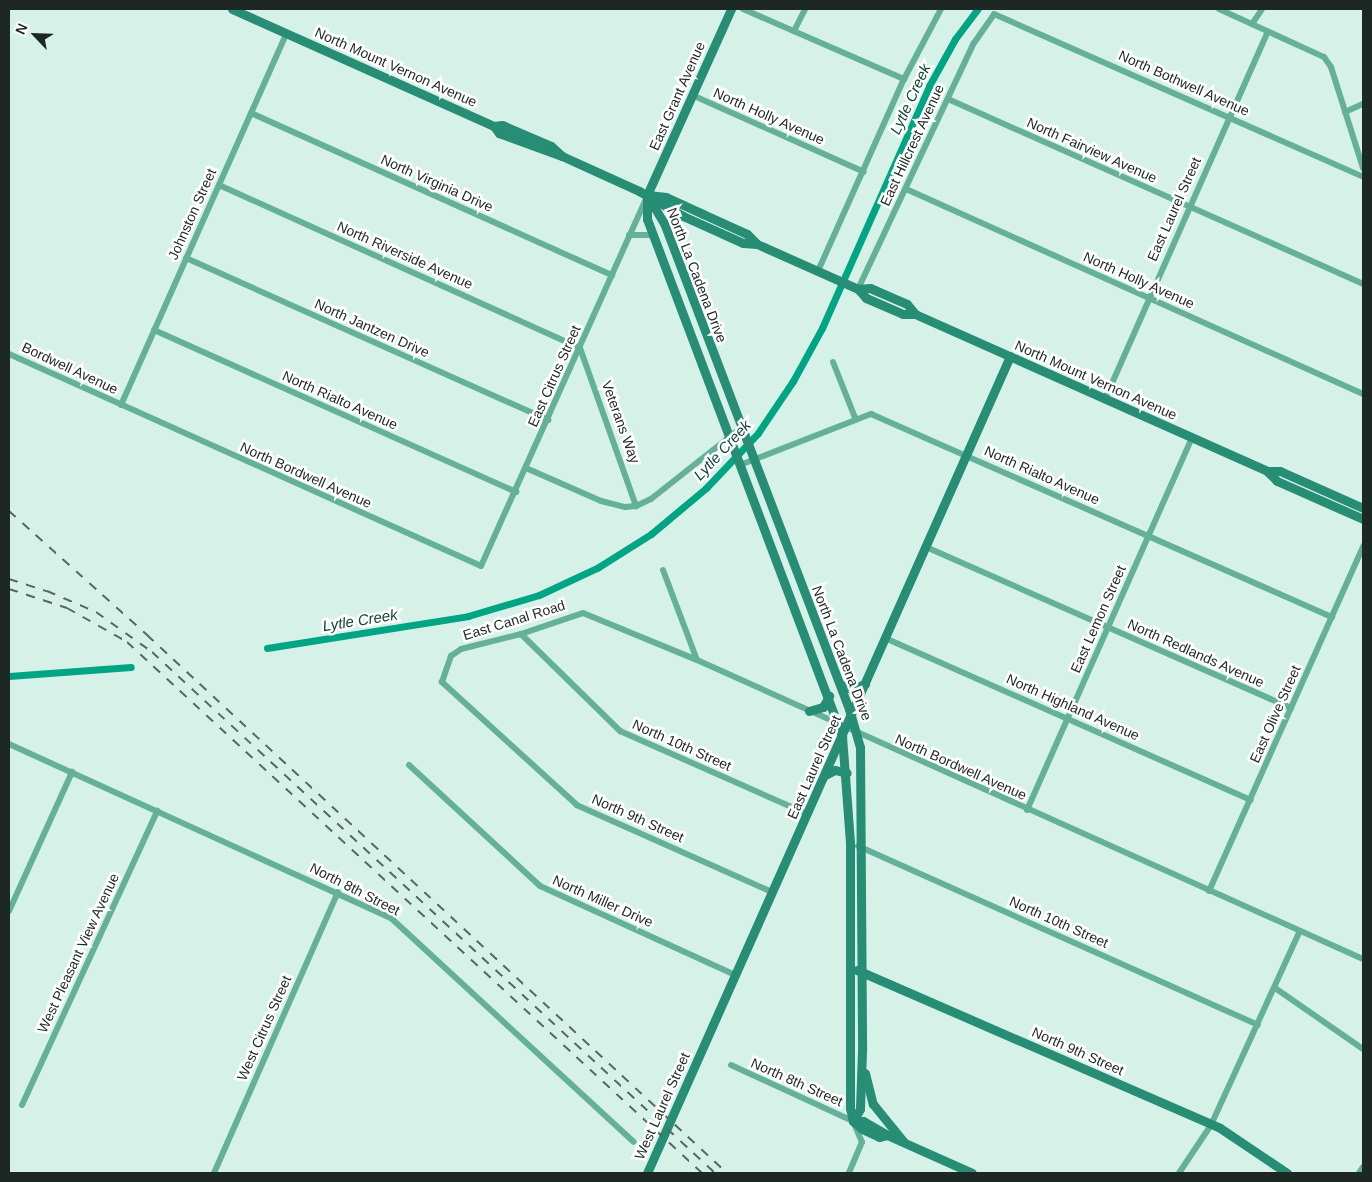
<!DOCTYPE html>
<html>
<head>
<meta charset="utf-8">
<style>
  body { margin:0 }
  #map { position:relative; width:1372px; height:1182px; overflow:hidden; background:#d6f2e8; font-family:Helvetica,sans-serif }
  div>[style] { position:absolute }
  .canal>* { height:7px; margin:-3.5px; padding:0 3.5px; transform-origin:3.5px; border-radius:3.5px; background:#01a584 }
  .street>* { height:6px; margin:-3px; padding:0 3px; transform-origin:3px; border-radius:3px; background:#65b099 }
  .secondary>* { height:9px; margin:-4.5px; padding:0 4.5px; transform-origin:4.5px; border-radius:4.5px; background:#278d74 }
  .rail>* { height:2px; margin-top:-1px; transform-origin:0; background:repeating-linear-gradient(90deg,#566661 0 9px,transparent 0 18px) }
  span { translate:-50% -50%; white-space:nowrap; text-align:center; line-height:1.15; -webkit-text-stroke:5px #fff; paint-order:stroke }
  .street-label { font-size:14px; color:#1d2724 }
  .water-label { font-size:15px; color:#0e4638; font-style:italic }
  .frame { position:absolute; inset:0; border:10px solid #1d2724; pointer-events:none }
  .north { position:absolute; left:10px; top:10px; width:50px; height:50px; -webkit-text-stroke:4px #fff; paint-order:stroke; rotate:294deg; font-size:14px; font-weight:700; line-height:20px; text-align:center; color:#1d2724 }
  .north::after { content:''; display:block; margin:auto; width:18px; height:22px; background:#1d2724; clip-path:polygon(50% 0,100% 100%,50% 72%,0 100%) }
</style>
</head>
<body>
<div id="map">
  <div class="canal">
    <i style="left:267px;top:648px;width:204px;rotate:-9deg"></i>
    <i style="left:468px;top:616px;width:74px;rotate:-16.5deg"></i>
    <i style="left:539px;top:595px;width:64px;rotate:-25deg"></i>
    <i style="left:597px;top:568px;width:64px;rotate:-32.2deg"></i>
    <i style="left:651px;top:534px;width:72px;rotate:-39.9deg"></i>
    <i style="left:706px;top:488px;width:76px;rotate:-46.6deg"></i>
    <i style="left:758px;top:433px;width:63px;rotate:-56.1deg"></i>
    <i style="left:793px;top:381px;width:60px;rotate:-61.3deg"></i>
    <i style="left:822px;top:328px;width:265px;rotate:-66.1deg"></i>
    <i style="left:929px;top:86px;width:54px;rotate:-61deg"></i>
    <i style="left:955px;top:39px;width:38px;rotate:-53deg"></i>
    <i style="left:9px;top:676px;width:122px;rotate:-4.2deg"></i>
  </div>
  <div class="street">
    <i style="left:743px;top:9px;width:176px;rotate:23.5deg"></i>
    <i style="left:1219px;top:9px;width:115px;rotate:24.6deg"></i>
    <i style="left:1324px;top:57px;width:12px;rotate:55deg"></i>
    <i style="left:1331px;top:67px;width:106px;rotate:72.4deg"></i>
    <i style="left:1252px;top:24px;width:18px;rotate:-56deg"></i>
    <i style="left:794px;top:31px;width:25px;rotate:-63deg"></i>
    <i style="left:692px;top:95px;width:188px;rotate:24.1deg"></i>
    <i style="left:948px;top:99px;width:454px;rotate:24deg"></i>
    <i style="left:1345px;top:112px;width:20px;rotate:-24deg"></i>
    <i style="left:251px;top:113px;width:396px;rotate:24.2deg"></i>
    <i style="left:219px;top:185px;width:396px;rotate:24.3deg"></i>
    <i style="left:580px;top:348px;width:168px;rotate:70.5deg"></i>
    <i style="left:906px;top:189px;width:501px;rotate:24.16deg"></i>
    <i style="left:629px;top:235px;width:23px"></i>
    <i style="left:186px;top:258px;width:397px;rotate:24.1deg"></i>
    <i style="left:818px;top:271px;width:210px;rotate:-65.9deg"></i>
    <i style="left:904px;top:79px;width:79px;rotate:-62.1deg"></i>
    <i style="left:858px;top:289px;width:272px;rotate:-64.8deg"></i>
    <i style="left:974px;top:43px;width:35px;rotate:-55deg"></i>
    <i style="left:994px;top:14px;width:403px;rotate:23.8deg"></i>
    <i style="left:154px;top:330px;width:397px;rotate:24.1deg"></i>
    <i style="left:9px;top:354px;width:517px;rotate:24.19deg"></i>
    <i style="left:481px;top:566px;width:403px;rotate:-65.8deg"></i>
    <i style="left:833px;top:362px;width:62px;rotate:68.4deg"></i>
    <i style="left:1105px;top:399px;width:402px;rotate:-66.1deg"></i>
    <i style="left:121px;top:405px;width:407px;rotate:-66deg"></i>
    <i style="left:740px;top:465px;width:141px;rotate:-21.3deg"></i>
    <i style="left:871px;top:414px;width:504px;rotate:23.77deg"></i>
    <i style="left:526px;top:468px;width:82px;rotate:23.7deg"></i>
    <i style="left:601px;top:501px;width:25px;rotate:14deg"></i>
    <i style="left:625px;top:507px;width:11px;rotate:-5deg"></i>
    <i style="left:636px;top:506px;width:17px;rotate:-25deg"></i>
    <i style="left:651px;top:499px;width:115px;rotate:-38.3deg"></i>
    <i style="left:926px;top:547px;width:399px;rotate:23.8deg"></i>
    <i style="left:663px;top:570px;width:96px;rotate:69.3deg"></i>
    <i style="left:521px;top:634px;width:139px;rotate:44.4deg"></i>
    <i style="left:620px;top:731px;width:205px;rotate:23.9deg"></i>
    <i style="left:885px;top:638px;width:400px;rotate:23.9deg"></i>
    <i style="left:9px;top:744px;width:420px;rotate:24.5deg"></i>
    <i style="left:391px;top:918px;width:330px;rotate:42.7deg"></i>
    <i style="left:409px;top:765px;width:178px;rotate:42.7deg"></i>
    <i style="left:540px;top:886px;width:214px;rotate:24.5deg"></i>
    <i style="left:1027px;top:810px;width:407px;rotate:-66.1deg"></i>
    <i style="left:858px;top:846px;width:438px;rotate:24.1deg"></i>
    <i style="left:1209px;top:891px;width:378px;rotate:-65.9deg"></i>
    <i style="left:772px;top:892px;width:214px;rotate:-156deg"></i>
    <i style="left:577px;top:805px;width:183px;rotate:-137.7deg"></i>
    <i style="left:442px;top:682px;width:28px;rotate:-71deg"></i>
    <i style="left:451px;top:656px;width:12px;rotate:-35deg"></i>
    <i style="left:461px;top:649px;width:62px;rotate:-14deg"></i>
    <i style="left:521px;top:634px;width:65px;rotate:-18.7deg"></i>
    <i style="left:583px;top:613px;width:123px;rotate:22.4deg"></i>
    <i style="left:697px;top:660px;width:730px;rotate:24.18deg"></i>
    <i style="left:9px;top:911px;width:153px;rotate:-65.6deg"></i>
    <i style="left:1275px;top:988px;width:107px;rotate:34.7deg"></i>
    <i style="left:731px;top:1065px;width:134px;rotate:24.7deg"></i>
    <i style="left:853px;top:1121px;width:23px;rotate:67deg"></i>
    <i style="left:862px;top:1142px;width:34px;rotate:113deg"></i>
    <i style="left:22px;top:1105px;width:324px;rotate:-65.3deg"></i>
    <i style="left:214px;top:1173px;width:307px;rotate:-66.2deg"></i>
    <i style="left:1179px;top:1173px;width:58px;rotate:-56.3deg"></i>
    <i style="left:1211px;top:1125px;width:213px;rotate:-65.4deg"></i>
    <i style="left:1359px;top:1173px;width:7px;rotate:-56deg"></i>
  </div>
  <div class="secondary">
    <i style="left:232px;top:9px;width:287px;rotate:24.1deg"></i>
    <i style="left:494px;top:126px;width:9px;rotate:54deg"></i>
    <i style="left:499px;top:133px;width:67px;rotate:20.1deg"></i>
    <i style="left:562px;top:156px;width:85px;rotate:24.4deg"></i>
    <i style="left:639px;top:191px;width:51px;rotate:29.6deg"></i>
    <i style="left:683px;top:216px;width:66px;rotate:24.2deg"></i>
    <i style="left:743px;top:243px;width:14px;rotate:4deg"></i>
    <i style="left:731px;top:9px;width:204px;rotate:114.3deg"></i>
    <i style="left:647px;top:195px;width:24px;rotate:90deg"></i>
    <i style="left:647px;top:219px;width:553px;rotate:69.33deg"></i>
    <i style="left:842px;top:736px;width:107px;rotate:85.7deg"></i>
    <i style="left:850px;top:843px;width:265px;rotate:90deg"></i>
    <i style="left:850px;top:1108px;width:13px;rotate:77deg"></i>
    <i style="left:853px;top:1121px;width:12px;rotate:42deg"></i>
    <i style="left:862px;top:1129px;width:19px;rotate:25deg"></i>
    <i style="left:879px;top:1137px;width:8px;rotate:-14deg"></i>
    <i style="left:494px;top:126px;width:8px;rotate:-7deg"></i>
    <i style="left:502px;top:125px;width:53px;rotate:23.2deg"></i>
    <i style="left:551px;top:146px;width:15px;rotate:42deg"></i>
    <i style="left:647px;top:195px;width:33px;rotate:59deg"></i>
    <i style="left:664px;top:223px;width:520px;rotate:69.16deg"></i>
    <i style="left:849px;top:709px;width:40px;rotate:74deg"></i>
    <i style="left:860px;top:747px;width:304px;rotate:89.6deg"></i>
    <i style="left:862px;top:1051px;width:58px;rotate:92deg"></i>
    <i style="left:860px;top:1109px;width:14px;rotate:120deg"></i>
    <i style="left:648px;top:195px;width:18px;rotate:6deg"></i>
    <i style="left:666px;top:197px;width:41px;rotate:24.7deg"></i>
    <i style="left:703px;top:214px;width:48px;rotate:24.4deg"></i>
    <i style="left:747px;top:234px;width:14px;rotate:45deg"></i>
    <i style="left:757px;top:244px;width:111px;rotate:24deg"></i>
    <i style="left:858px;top:289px;width:12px;rotate:48deg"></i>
    <i style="left:866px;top:298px;width:40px;rotate:23.4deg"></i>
    <i style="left:903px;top:314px;width:12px"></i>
    <i style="left:858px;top:289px;width:12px;rotate:-5deg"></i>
    <i style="left:870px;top:288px;width:40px;rotate:23.4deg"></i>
    <i style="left:907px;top:304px;width:13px;rotate:51deg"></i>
    <i style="left:915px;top:314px;width:385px;rotate:24deg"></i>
    <i style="left:1267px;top:471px;width:14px;rotate:45deg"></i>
    <i style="left:1277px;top:481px;width:94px;rotate:23.8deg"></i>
    <i style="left:1267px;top:471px;width:13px"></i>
    <i style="left:1280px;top:471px;width:91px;rotate:24deg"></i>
    <i style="left:840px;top:684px;width:12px;rotate:24deg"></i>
    <i style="left:851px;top:689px;width:15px;rotate:-20deg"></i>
    <i style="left:809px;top:711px;width:15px;rotate:-16deg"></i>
    <i style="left:823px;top:707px;width:13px;rotate:-61deg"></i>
    <i style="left:825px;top:775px;width:11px;rotate:-27deg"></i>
    <i style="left:835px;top:770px;width:12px;rotate:14deg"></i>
    <i style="left:857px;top:970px;width:396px;rotate:23.5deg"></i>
    <i style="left:1220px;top:1128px;width:81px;rotate:33.9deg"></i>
    <i style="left:865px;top:1073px;width:32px;rotate:76deg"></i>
    <i style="left:873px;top:1104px;width:48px;rotate:51deg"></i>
    <i style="left:853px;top:1121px;width:10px"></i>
    <i style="left:863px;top:1121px;width:28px;rotate:30deg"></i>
    <i style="left:887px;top:1135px;width:93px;rotate:24.1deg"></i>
    <i style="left:647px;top:1173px;width:894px;rotate:-66.04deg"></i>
  </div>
  <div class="rail">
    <i style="left:9px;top:511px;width:186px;rotate:41.9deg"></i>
    <i style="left:147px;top:635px;width:791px;rotate:42.85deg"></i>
    <i style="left:9px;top:579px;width:40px;rotate:18deg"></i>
    <i style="left:47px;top:591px;width:53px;rotate:23.2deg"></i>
    <i style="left:96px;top:612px;width:69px;rotate:35.5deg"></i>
    <i style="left:152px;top:652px;width:767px;rotate:42.78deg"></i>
    <i style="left:9px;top:589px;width:61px;rotate:18.1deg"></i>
    <i style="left:67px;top:608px;width:69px;rotate:29.5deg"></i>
    <i style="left:127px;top:642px;width:783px;rotate:42.72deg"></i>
  </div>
  <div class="street-label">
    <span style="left:396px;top:67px;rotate:24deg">North Mount Vernon Avenue</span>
    <span style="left:1184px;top:83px;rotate:24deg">North Bothwell Avenue</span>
    <span style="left:677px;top:96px;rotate:-66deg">East Grant Avenue</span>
    <span style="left:769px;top:116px;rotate:24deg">North Holly Avenue</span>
    <span style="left:912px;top:145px;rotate:-65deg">East Hillcrest Avenue</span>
    <span style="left:1092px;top:150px;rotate:24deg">North Fairview Avenue</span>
    <span style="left:437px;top:183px;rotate:24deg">North Virginia Drive</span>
    <span style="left:1174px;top:209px;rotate:-66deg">East Laurel Street</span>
    <span style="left:192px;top:214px;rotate:-66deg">Johnston Street</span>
    <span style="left:405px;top:255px;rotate:24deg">North Riverside Avenue</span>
    <span style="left:697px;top:275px;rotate:69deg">North La Cadena Drive</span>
    <span style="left:1139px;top:280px;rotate:24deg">North Holly Avenue</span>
    <span style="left:372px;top:328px;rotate:24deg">North Jantzen Drive</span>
    <span style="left:70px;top:368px;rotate:25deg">Bordwell Avenue</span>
    <span style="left:554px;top:376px;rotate:-66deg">East Citrus Street</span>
    <span style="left:1096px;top:380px;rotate:24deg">North Mount Vernon Avenue</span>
    <span style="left:340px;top:400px;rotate:24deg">North Rialto Avenue</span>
    <span style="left:621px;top:422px;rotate:70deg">Veterans Way</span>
    <span style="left:306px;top:475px;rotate:24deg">North Bordwell Avenue</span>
    <span style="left:1042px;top:475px;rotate:24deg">North Rialto Avenue</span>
    <span style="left:1098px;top:619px;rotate:-66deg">East Lemon Street</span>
    <span style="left:514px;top:620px;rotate:-17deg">East Canal Road</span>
    <span style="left:842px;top:653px;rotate:69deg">North La Cadena Drive</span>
    <span style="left:1196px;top:653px;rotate:24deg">North Redlands Avenue</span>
    <span style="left:1073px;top:707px;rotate:24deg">North Highland Avenue</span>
    <span style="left:1275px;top:714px;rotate:-66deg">East Olive Street</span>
    <span style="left:682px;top:745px;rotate:24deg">North 10th Street</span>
    <span style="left:814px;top:767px;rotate:-66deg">East Laurel Street</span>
    <span style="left:961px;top:767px;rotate:24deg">North Bordwell Avenue</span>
    <span style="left:638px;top:818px;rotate:24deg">North 9th Street</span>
    <span style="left:355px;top:889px;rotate:27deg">North 8th Street</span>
    <span style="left:603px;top:901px;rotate:24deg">North Miller Drive</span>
    <span style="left:1059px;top:922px;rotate:24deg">North 10th Street</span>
    <span style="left:78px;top:953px;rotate:-65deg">West Pleasant View Avenue</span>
    <span style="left:264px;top:1028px;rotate:-66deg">West Citrus Street</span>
    <span style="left:1078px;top:1051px;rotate:24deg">North 9th Street</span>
    <span style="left:797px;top:1082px;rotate:24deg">North 8th Street</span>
    <span style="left:662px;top:1106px;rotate:-66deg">West Laurel Street</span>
  </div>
  <div class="water-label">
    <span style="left:910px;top:99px;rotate:-65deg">Lytle Creek</span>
    <span style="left:722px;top:450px;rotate:-47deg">Lytle Creek</span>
    <span style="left:360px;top:620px;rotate:-9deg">Lytle Creek</span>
  </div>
  <div class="frame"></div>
  <div class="north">N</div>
</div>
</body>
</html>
